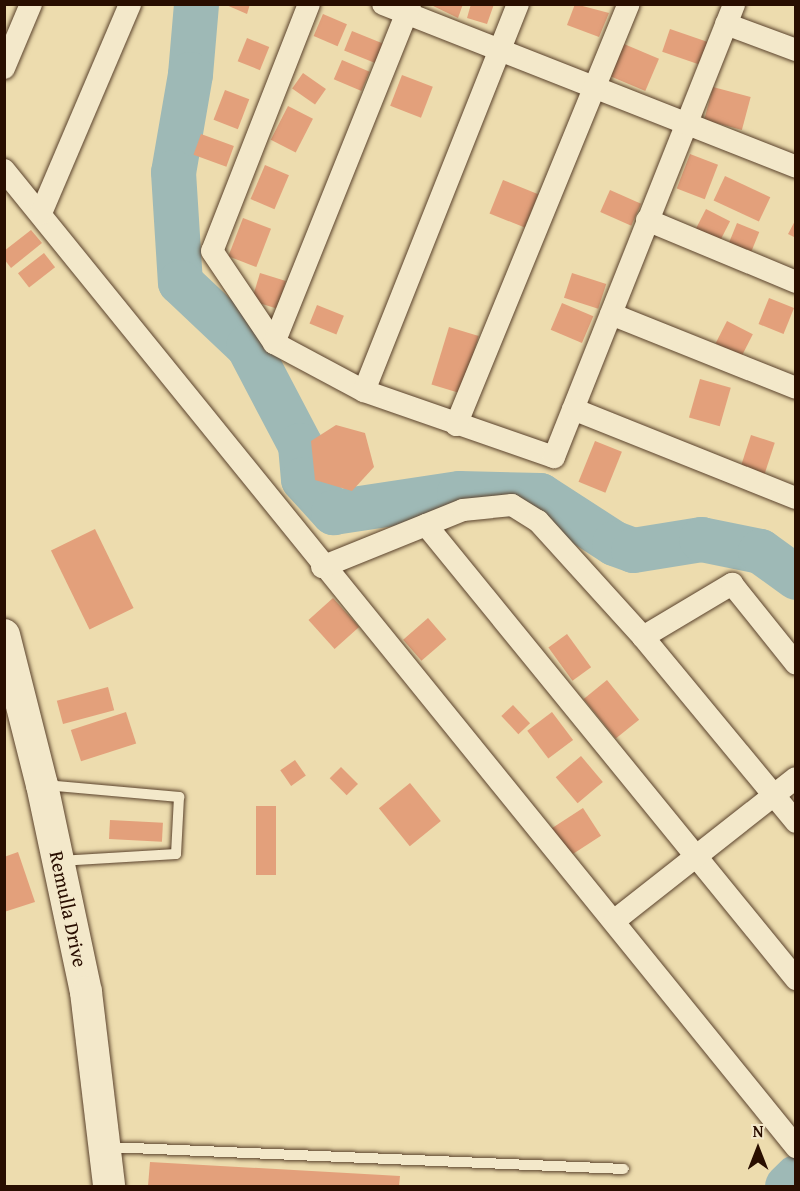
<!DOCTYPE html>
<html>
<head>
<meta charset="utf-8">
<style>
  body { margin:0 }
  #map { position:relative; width:800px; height:1191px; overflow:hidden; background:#eddcae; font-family:"Gentium Book Plus",serif }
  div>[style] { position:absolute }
  .river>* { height:45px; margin:-22.5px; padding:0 22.5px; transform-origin:22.5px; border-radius:22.5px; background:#9eb9b6 }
  .building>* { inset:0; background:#e3a07b; transform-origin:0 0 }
  .roads { filter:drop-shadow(0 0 2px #5a422c) drop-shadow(0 0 2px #5a422c) }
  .lane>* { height:10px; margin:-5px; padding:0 5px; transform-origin:5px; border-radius:5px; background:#f3e8ca }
  .street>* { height:22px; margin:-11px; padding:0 11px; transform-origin:11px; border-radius:11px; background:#f3e8ca }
  .secondary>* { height:32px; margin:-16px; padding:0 16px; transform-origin:16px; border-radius:16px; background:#f3e8ca }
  span { translate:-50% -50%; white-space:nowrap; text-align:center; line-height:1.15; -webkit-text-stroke:4.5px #f3e8ca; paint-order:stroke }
  .street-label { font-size:20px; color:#290e00 }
  .frame { position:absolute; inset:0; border:6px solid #290e00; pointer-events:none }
  .north { position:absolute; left:728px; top:1119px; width:60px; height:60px; -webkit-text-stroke:4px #f3e8ca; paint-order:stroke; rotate:0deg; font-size:16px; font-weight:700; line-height:24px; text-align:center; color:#290e00 }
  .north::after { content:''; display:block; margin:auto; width:21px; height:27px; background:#290e00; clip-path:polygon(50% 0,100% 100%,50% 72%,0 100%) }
</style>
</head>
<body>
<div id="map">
  <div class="river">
    <i style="left:196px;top:4px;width:70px;rotate:94.9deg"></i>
    <i style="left:190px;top:74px;width:99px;rotate:99.8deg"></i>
    <i style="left:173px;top:172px;width:110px;rotate:86.4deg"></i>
    <i style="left:180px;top:282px;width:93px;rotate:43.3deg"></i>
    <i style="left:248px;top:346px;width:112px;rotate:62.3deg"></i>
    <i style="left:300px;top:445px;width:34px;rotate:85deg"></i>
    <i style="left:303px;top:479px;width:45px;rotate:47.7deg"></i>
    <i style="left:333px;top:512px;width:127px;rotate:-8.6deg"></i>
    <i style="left:459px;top:493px;width:81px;rotate:1.4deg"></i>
    <i style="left:540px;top:495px;width:88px;rotate:33deg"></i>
    <i style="left:614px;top:543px;width:20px;rotate:20deg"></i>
    <i style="left:633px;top:550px;width:69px;rotate:-9.2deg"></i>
    <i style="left:701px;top:539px;width:60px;rotate:11.5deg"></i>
    <i style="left:760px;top:551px;width:44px;rotate:35.8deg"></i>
    <i style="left:787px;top:1186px;width:13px;rotate:-45deg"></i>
  </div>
  <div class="building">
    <i style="clip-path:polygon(224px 4px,250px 4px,247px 14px)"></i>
    <i style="clip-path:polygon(429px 4px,463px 4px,458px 18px)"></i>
    <i style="clip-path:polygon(471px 4px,494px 4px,487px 24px,467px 18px)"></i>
    <i style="clip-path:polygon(575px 4px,609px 13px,599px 37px,567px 25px)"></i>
    <i style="left:323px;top:14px;width:26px;height:24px;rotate:23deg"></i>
    <i style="left:670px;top:29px;width:40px;height:24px;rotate:19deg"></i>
    <i style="left:352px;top:31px;width:38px;height:21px;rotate:22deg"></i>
    <i style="left:247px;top:38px;width:24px;height:25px;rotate:22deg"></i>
    <i style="left:624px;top:44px;width:38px;height:35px;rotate:23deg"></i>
    <i style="left:342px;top:60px;width:30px;height:21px;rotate:23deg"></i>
    <i style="left:303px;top:73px;width:28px;height:19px;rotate:35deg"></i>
    <i style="left:402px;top:75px;width:33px;height:33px;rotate:21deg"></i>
    <i style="left:713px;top:87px;width:39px;height:34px;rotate:15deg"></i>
    <i style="left:225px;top:90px;width:26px;height:32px;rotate:21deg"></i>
    <i style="left:288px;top:106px;width:28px;height:38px;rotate:27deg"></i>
    <i style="left:201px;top:134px;width:35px;height:22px;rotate:20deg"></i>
    <i style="left:690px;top:154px;width:30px;height:37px;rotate:21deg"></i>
    <i style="left:265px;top:165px;width:26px;height:37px;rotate:23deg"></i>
    <i style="left:725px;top:176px;width:50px;height:27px;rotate:25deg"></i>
    <i style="left:503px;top:180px;width:38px;height:36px;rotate:22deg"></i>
    <i style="left:610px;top:190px;width:34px;height:24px;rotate:24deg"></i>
    <i style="left:706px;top:209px;width:27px;height:25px;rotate:27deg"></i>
    <i style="left:243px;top:218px;width:30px;height:41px;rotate:21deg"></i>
    <i style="clip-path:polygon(796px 219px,796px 238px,788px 234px)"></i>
    <i style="left:737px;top:223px;width:24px;height:27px;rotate:22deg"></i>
    <i style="clip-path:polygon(31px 230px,42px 243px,11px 268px,4px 259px,4px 251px)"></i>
    <i style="left:44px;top:253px;width:18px;height:33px;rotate:52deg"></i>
    <i style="left:260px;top:273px;width:27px;height:29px;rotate:17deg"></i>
    <i style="left:572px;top:273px;width:36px;height:26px;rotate:18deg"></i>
    <i style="left:769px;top:298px;width:27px;height:28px;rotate:22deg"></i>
    <i style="left:562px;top:303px;width:34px;height:29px;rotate:23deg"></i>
    <i style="left:317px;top:305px;width:29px;height:20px;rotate:22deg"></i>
    <i style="left:727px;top:321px;width:29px;height:25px;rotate:27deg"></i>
    <i style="left:449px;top:327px;width:31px;height:60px;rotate:17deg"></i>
    <i style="left:700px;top:379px;width:32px;height:40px;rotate:16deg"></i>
    <i style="clip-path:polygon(336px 425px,365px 433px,374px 467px,352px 491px,315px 480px,311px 441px)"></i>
    <i style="left:751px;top:435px;width:25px;height:38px;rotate:18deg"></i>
    <i style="left:595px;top:441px;width:29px;height:44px;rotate:22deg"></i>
    <i style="left:95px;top:529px;width:88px;height:49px;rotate:64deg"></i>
    <i style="left:333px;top:598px;width:39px;height:33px;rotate:48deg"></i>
    <i style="left:428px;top:618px;width:28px;height:33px;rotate:49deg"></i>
    <i style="left:567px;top:634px;width:41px;height:23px;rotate:54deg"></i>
    <i style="left:607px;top:680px;width:51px;height:30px;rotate:51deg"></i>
    <i style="left:108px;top:687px;width:24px;height:53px;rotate:75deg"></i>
    <i style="left:513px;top:705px;width:25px;height:16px;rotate:47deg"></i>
    <i style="left:126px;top:712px;width:33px;height:58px;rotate:72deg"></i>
    <i style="left:552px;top:712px;width:35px;height:31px;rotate:53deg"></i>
    <i style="left:581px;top:756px;width:34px;height:33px;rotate:50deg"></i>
    <i style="left:295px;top:760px;width:19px;height:18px;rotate:55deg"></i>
    <i style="left:341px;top:767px;width:24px;height:16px;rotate:45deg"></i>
    <i style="left:410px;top:783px;width:49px;height:40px;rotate:51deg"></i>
    <i style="left:256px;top:806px;width:20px;height:69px"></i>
    <i style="left:583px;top:808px;width:33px;height:39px;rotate:57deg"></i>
    <i style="left:110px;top:820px;width:53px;height:19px;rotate:3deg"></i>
    <i style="clip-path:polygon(18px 852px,35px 902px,4px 912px,4px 857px)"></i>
    <i style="clip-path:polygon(150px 1162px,400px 1176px,399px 1186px,148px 1186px)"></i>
  </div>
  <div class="roads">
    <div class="lane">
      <i style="left:45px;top:785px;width:135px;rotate:5.1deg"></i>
      <i style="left:179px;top:797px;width:57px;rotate:93deg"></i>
      <i style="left:176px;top:854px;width:117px;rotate:176.6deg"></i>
      <i style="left:108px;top:1147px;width:516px;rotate:2.44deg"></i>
    </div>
    <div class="street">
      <i style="left:309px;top:4px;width:265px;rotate:111.4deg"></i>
      <i style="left:212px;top:251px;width:111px;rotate:56deg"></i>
      <i style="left:274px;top:343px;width:102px;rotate:28.1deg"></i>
      <i style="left:364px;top:391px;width:201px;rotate:19.2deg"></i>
      <i style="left:554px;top:457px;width:487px;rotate:-68.3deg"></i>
      <i style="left:383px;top:4px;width:444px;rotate:21.5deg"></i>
      <i style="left:726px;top:24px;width:75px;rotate:20.4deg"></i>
      <i style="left:4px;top:68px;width:69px;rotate:-67.1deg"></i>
      <i style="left:4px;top:170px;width:1258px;rotate:50.97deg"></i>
      <i style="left:41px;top:213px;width:227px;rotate:-66.9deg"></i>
      <i style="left:647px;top:220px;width:161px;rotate:22.6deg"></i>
      <i style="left:611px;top:314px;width:199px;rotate:21.8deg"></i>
      <i style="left:274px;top:343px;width:365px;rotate:-68.1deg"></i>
      <i style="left:364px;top:391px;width:417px;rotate:-68.3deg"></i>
      <i style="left:573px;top:409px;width:240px;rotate:21.8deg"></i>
      <i style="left:456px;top:425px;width:455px;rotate:-67.7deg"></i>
      <i style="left:426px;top:525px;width:586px;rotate:50.82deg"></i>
      <i style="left:322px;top:567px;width:152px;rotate:-22deg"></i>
      <i style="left:463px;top:510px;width:49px;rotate:-5.8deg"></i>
      <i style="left:512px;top:505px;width:31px;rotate:32deg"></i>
      <i style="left:538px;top:521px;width:156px;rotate:47.8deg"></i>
      <i style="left:643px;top:637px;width:240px;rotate:50.4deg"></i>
      <i style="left:643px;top:637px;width:104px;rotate:-30.8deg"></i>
      <i style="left:732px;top:584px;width:102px;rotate:51.3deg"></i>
      <i style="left:614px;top:921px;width:231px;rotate:-38.2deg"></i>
    </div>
    <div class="secondary">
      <i style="left:4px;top:635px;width:155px;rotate:75.8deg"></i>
      <i style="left:42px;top:785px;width:212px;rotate:78deg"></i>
      <i style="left:86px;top:992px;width:195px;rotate:83.2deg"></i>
    </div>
  </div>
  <div class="street-label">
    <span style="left:69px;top:909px;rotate:78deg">Remulla Drive</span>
  </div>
  <div class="frame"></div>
  <div class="north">N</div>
</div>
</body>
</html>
